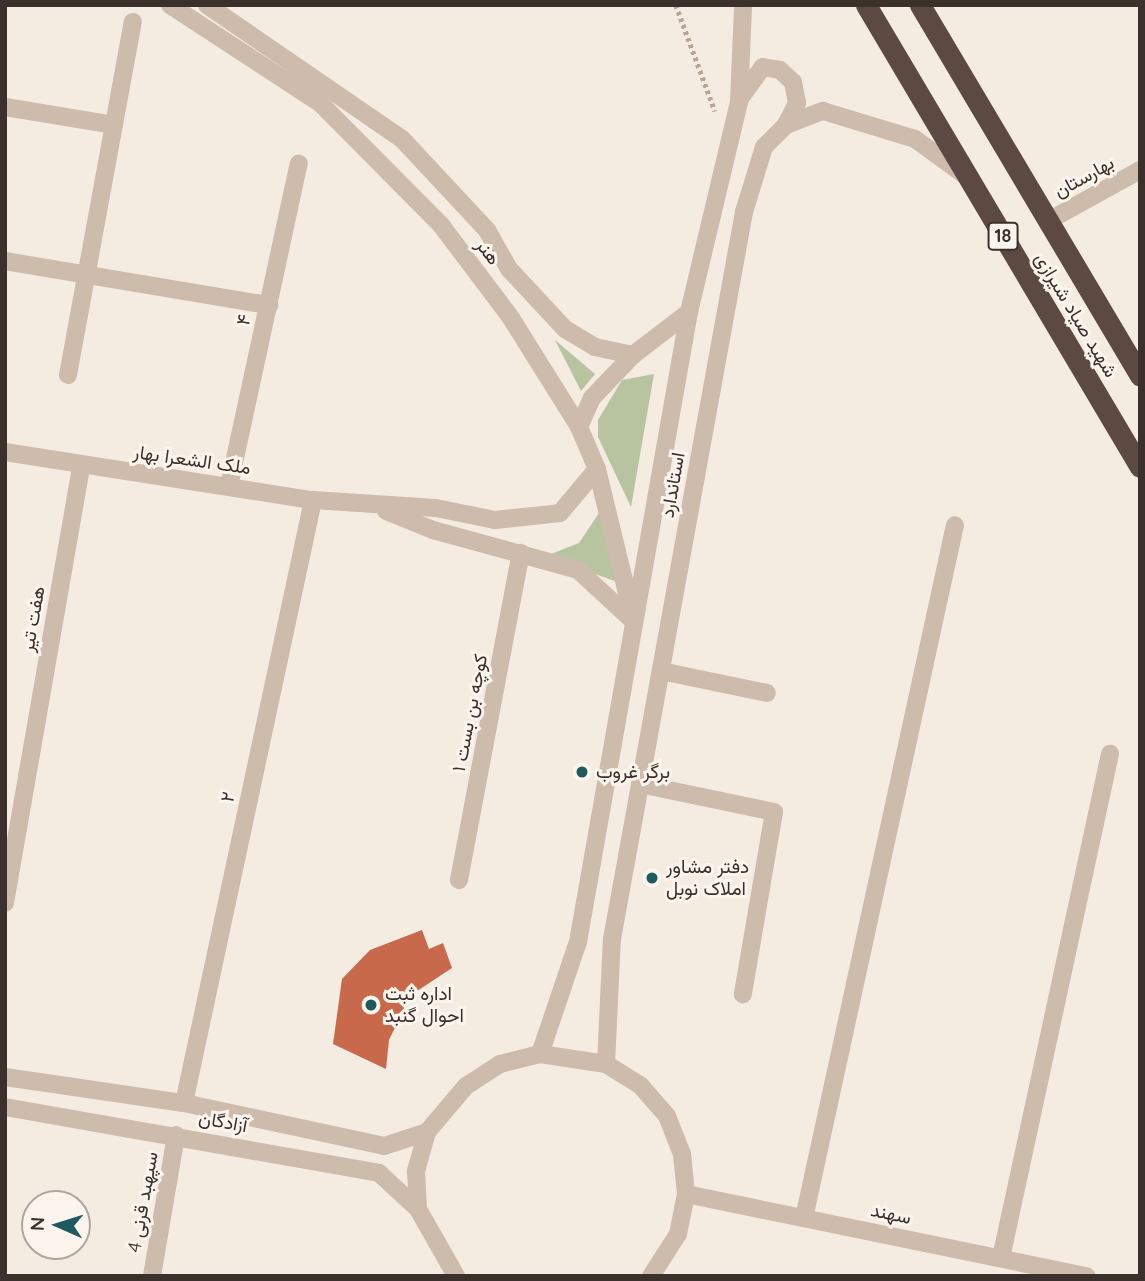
<!DOCTYPE html>
<html>
<head>
<meta charset="utf-8">
<style>
  body { margin:0 }
  #map { position:relative; width:1145px; height:1281px; overflow:hidden; background:#f4ebe1; font-family:Quicksand,Vazirmatn,sans-serif }
  div>[style] { position:absolute }
  .green>* { inset:0; background:#b8c4a0 }
  .building>* { inset:0; background:#c8694b }
  .path>* { height:4.5px; margin-top:-2.25px; transform-origin:0; background:repeating-linear-gradient(90deg,#b9a596 0 3.5px,transparent 0 7px) }
  .minor>* { height:18px; margin:-9px; padding:0 9px; transform-origin:9px; border-radius:9px; background:#cdbbac }
  .highway>* { height:21px; margin:-10.5px; padding:0 10.5px; transform-origin:10.5px; border-radius:10.5px; background:#5c4a42 }
  .dots>* { width:19px; height:19px; translate:-50% -50%; box-sizing:border-box; border:4px solid #fbf5ee; border-radius:50% }
  span { translate:-50% -50%; white-space:nowrap; text-align:center; line-height:1.15; -webkit-text-stroke:6px #fbf5ee; paint-order:stroke }
  .shield-label span { padding:2px 5px; background:#fbf5ee; border:2px solid; border-radius:5px; -webkit-text-stroke-width:0 }
  .shield-label { font-size:18px; color:#3b302b; font-weight:700 }
  .street-label { font-size:19px; color:#3b302b }
  .poi-label { font-size:19px; color:#3b302b }
  .left { translate:0 -50%; text-align:left }
  .frame { position:absolute; inset:0; border:7px solid #3b302b; pointer-events:none }
  .north { position:absolute; left:21px; top:1190px; width:70px; height:70px; box-sizing:border-box; background:#fbf5ee; border:2px solid #aea6a0; border-radius:50%; rotate:273deg; font-size:19px; font-weight:700; line-height:28px; text-align:center; color:#3b302b }
  .north::after { content:''; display:block; margin:auto; width:24px; height:32px; background:#1f5a5e; clip-path:polygon(50% 0,100% 100%,50% 72%,0 100%) }
</style>
</head>
<body>
<div id="map">
  <div class="green">
    <i style="clip-path:polygon(555px 340px,595px 374px,581px 391px)"></i>
    <i style="clip-path:polygon(654px 374px,631px 507px,598px 437px,598px 420px,622px 380px)"></i>
    <i style="clip-path:polygon(599px 513px,620px 583px,546px 556px,579px 543px)"></i>
  </div>
  <div class="building">
    <i style="clip-path:polygon(422px 930px,429px 949px,443px 943px,452px 968px,411px 995px,389px 1040px,386px 1069px,333px 1044px,342px 979px,370px 950px)"></i>
  </div>
  <div class="path">
    <i style="left:676px;top:5px;width:113px;rotate:69.8deg"></i>
  </div>
  <div class="minor">
    <i style="left:170px;top:5px;width:179px;rotate:33.2deg"></i>
    <i style="left:320px;top:103px;width:172px;rotate:45.2deg"></i>
    <i style="left:441px;top:225px;width:116px;rotate:53deg"></i>
    <i style="left:511px;top:318px;width:128px;rotate:58deg"></i>
    <i style="left:579px;top:427px;width:46px;rotate:66.8deg"></i>
    <i style="left:597px;top:469px;width:153px;rotate:76.4deg"></i>
    <i style="left:207px;top:5px;width:237px;rotate:34.5deg"></i>
    <i style="left:402px;top:139px;width:125px;rotate:47deg"></i>
    <i style="left:487px;top:230px;width:45px;rotate:60.6deg"></i>
    <i style="left:509px;top:269px;width:82px;rotate:47deg"></i>
    <i style="left:565px;top:329px;width:35px;rotate:31deg"></i>
    <i style="left:595px;top:347px;width:39px;rotate:12deg"></i>
    <i style="left:633px;top:355px;width:71px;rotate:-37.5deg"></i>
    <i style="left:741px;top:97px;width:37px;rotate:-54deg"></i>
    <i style="left:763px;top:67px;width:17px;rotate:10deg"></i>
    <i style="left:780px;top:70px;width:18px;rotate:43deg"></i>
    <i style="left:793px;top:82px;width:21px;rotate:79deg"></i>
    <i style="left:797px;top:103px;width:25px;rotate:117deg"></i>
    <i style="left:5px;top:107px;width:110px;rotate:9.4deg"></i>
    <i style="left:1048px;top:221px;width:105px;rotate:-29deg"></i>
    <i style="left:5px;top:261px;width:268px;rotate:9.5deg"></i>
    <i style="left:68px;top:375px;width:359px;rotate:-79.6deg"></i>
    <i style="left:579px;top:427px;width:32px;rotate:-66deg"></i>
    <i style="left:592px;top:398px;width:59px;rotate:-46.4deg"></i>
    <i style="left:5px;top:452px;width:312px;rotate:8.9deg"></i>
    <i style="left:313px;top:500px;width:123px;rotate:3.7deg"></i>
    <i style="left:436px;top:508px;width:60px;rotate:11.5deg"></i>
    <i style="left:495px;top:520px;width:65px;rotate:-6.1deg"></i>
    <i style="left:560px;top:513px;width:57px;rotate:-49.9deg"></i>
    <i style="left:229px;top:486px;width:330px;rotate:-77.8deg"></i>
    <i style="left:386px;top:511px;width:51px;rotate:22deg"></i>
    <i style="left:433px;top:530px;width:150px;rotate:15.4deg"></i>
    <i style="left:578px;top:570px;width:71px;rotate:42.7deg"></i>
    <i style="left:661px;top:671px;width:108px;rotate:11.7deg"></i>
    <i style="left:640px;top:784px;width:137px;rotate:11.8deg"></i>
    <i style="left:774px;top:812px;width:185px;rotate:99.7deg"></i>
    <i style="left:459px;top:880px;width:333px;rotate:-79.3deg"></i>
    <i style="left:5px;top:903px;width:444px;rotate:-80.1deg"></i>
    <i style="left:540px;top:1054px;width:118px;rotate:-71.3deg"></i>
    <i style="left:578px;top:942px;width:640px;rotate:-80.01deg"></i>
    <i style="left:689px;top:312px;width:216px;rotate:-76.6deg"></i>
    <i style="left:739px;top:102px;width:97px;rotate:-87.6deg"></i>
    <i style="left:606px;top:1064px;width:125px;rotate:-87.3deg"></i>
    <i style="left:612px;top:939px;width:739px;rotate:-79.71deg"></i>
    <i style="left:744px;top:212px;width:68px;rotate:-72.9deg"></i>
    <i style="left:764px;top:147px;width:31px;rotate:-45deg"></i>
    <i style="left:786px;top:125px;width:40px;rotate:-21deg"></i>
    <i style="left:823px;top:111px;width:96px;rotate:16.9deg"></i>
    <i style="left:915px;top:139px;width:63px;rotate:36deg"></i>
    <i style="left:5px;top:1077px;width:181px;rotate:8.3deg"></i>
    <i style="left:184px;top:1103px;width:205px;rotate:12.1deg"></i>
    <i style="left:384px;top:1146px;width:45px;rotate:-18deg"></i>
    <i style="left:184px;top:1103px;width:617px;rotate:-77.92deg"></i>
    <i style="left:5px;top:1107px;width:380px;rotate:10deg"></i>
    <i style="left:379px;top:1173px;width:53px;rotate:42.7deg"></i>
    <i style="left:686px;top:1194px;width:409px;rotate:11.6deg"></i>
    <i style="left:804px;top:1218px;width:709px;rotate:-77.71deg"></i>
    <i style="left:1001px;top:1258px;width:516px;rotate:-77.8deg"></i>
    <i style="left:152px;top:1276px;width:143px;rotate:-80.3deg"></i>
    <i style="left:456px;top:1276px;width:77px;rotate:-119.6deg"></i>
    <i style="left:418px;top:1209px;width:38px;rotate:-93deg"></i>
    <i style="left:416px;top:1171px;width:41px;rotate:-74.2deg"></i>
    <i style="left:427px;top:1132px;width:60px;rotate:-49.7deg"></i>
    <i style="left:466px;top:1086px;width:40px;rotate:-32.9deg"></i>
    <i style="left:500px;top:1064px;width:41px;rotate:-14deg"></i>
    <i style="left:540px;top:1054px;width:67px;rotate:8.6deg"></i>
    <i style="left:606px;top:1064px;width:40px;rotate:32deg"></i>
    <i style="left:640px;top:1085px;width:41px;rotate:48.9deg"></i>
    <i style="left:667px;top:1116px;width:41px;rotate:68.5deg"></i>
    <i style="left:682px;top:1154px;width:40px;rotate:84.3deg"></i>
    <i style="left:686px;top:1194px;width:41px;rotate:101.3deg"></i>
    <i style="left:678px;top:1234px;width:50px;rotate:122.7deg"></i>
  </div>
  <div class="highway">
    <i style="left:866px;top:5px;width:537px;rotate:59.33deg"></i>
    <i style="left:920px;top:5px;width:431px;rotate:59.3deg"></i>
  </div>
  <div class="dots">
    <i style="left:582px;top:772px;background:#1f5a5e"></i>
    <i style="left:652px;top:878px;background:#1f5a5e"></i>
    <i style="left:371px;top:1005px;background:#1f5a5e"></i>
  </div>
  <div class="shield-label">
    <span style="left:1003px;top:236px">18</span>
  </div>
  <div class="street-label">
    <span style="left:1084px;top:177px;rotate:-29deg">بهارستان</span>
    <span style="left:488px;top:252px;rotate:53deg">هنر</span>
    <span style="left:1076px;top:315px;rotate:59deg">شهید صیاد شیرازی</span>
    <span style="left:244px;top:320px;rotate:-78deg">۴</span>
    <span style="left:192px;top:460px;rotate:8deg">ملک الشعرا بهار</span>
    <span style="left:673px;top:485px;rotate:-80deg">استاندارد</span>
    <span style="left:33px;top:619px;rotate:-80deg">هفت تیر</span>
    <span style="left:470px;top:713px;rotate:-79deg">کوچه بن بست ۱</span>
    <span style="left:228px;top:797px;rotate:-78deg">۲</span>
    <span style="left:223px;top:1122px;rotate:10deg">آزادگان</span>
    <span style="left:143px;top:1202px;rotate:-80deg">سپهبد قرنی 4</span>
    <span style="left:891px;top:1214px;rotate:12deg">سهند</span>
  </div>
  <div class="poi-label">
    <span class="left" style="left:596px;top:772px">برگر غروب</span>
    <span class="left" style="left:666px;top:878px">دفتر مشاور<br>املاک نوبل</span>
    <span class="left" style="left:385px;top:1005px">اداره ثبت<br>احوال گنبد</span>
  </div>
  <div class="frame"></div>
  <div class="north">N</div>
</div>
</body>
</html>
